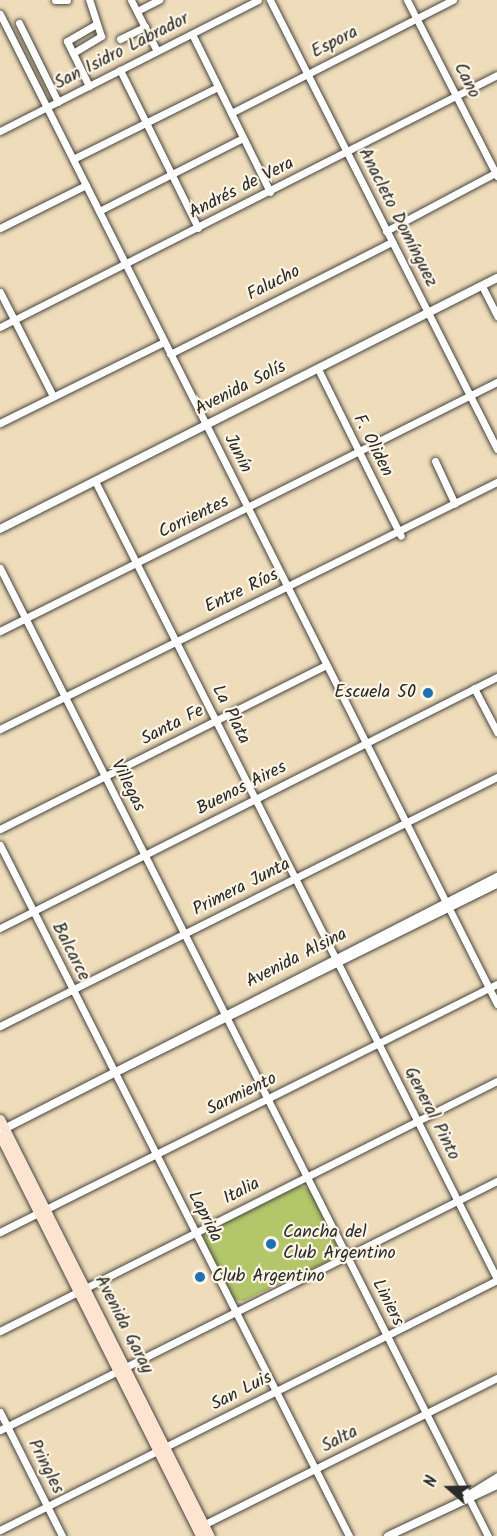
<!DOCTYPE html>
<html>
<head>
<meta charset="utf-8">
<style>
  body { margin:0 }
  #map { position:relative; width:497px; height:1536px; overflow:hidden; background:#efdcba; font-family:Kalam,sans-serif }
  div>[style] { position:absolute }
  .green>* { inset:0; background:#b3c66a }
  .roads { filter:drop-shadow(0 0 2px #484640) drop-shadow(0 0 2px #484640) }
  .minor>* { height:7px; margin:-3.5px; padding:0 3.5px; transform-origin:3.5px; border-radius:3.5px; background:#fff }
  .tertiary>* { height:8px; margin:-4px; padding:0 4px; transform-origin:4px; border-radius:4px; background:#fff }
  .secondary>* { height:9px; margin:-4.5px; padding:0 4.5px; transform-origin:4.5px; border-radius:4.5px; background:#fde4d1 }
  .dots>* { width:16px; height:16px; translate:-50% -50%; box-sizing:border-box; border:3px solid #fcf5e5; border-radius:50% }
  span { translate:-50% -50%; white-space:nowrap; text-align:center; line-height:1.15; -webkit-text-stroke:4.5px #fcf5e5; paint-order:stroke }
  .street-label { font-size:18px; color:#2b2b2b }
  .poi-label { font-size:18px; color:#2b2b2b }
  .right { translate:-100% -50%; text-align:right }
  .left { translate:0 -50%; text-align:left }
  .north { position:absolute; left:419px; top:1458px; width:60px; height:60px; -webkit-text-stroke:4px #fcf5e5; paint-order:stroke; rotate:290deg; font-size:16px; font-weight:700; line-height:24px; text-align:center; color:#2b2b2b }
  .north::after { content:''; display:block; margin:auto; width:21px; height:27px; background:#2b2b2b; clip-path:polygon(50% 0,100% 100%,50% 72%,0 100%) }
</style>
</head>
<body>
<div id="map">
  <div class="green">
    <i style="clip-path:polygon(299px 1185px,309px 1189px,339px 1248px,337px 1257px,243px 1301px,234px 1300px,203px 1240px,207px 1231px)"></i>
  </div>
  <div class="roads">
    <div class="minor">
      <i style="left:55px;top:0;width:12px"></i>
      <i style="left:131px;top:0;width:57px;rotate:63deg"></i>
      <i style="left:270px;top:0;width:503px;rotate:63.18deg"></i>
      <i style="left:407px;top:0;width:198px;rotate:62.9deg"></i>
      <i style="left:137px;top:11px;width:25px;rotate:-27deg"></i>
      <i style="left:0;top:14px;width:1108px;rotate:63.34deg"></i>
      <i style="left:19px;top:23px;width:88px;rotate:63.7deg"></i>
      <i style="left:192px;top:34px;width:176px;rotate:63.7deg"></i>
      <i style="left:120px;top:39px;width:28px;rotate:-26deg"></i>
      <i style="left:73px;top:53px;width:33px;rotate:-31deg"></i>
      <i style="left:101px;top:36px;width:38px;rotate:-108deg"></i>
      <i style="left:120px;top:70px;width:176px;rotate:63.7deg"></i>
      <i style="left:89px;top:86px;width:50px;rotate:-116.1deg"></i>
      <i style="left:67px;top:41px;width:34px;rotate:-30deg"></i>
      <i style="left:231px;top:113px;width:249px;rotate:-27deg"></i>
      <i style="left:0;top:131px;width:289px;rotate:-26.9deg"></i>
      <i style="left:73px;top:159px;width:162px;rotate:-26.4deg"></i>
      <i style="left:99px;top:211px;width:161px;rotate:-26.9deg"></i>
      <i style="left:0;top:228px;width:96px;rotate:-26.6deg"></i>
      <i style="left:386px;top:231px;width:126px;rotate:-28deg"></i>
      <i style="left:482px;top:286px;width:34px;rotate:63deg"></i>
      <i style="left:0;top:292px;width:114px;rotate:63deg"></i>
      <i style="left:0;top:327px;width:557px;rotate:-26.89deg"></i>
      <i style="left:170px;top:354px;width:249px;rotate:-26.8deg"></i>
      <i style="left:318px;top:369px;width:186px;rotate:63.6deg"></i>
      <i style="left:0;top:423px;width:183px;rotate:-26.3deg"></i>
      <i style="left:435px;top:461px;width:47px;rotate:65.1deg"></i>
      <i style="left:95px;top:481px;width:894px;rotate:63.26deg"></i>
      <i style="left:0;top:568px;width:1084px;rotate:63.25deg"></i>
      <i style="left:0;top:631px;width:556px;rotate:-26.61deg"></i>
      <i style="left:474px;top:688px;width:50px;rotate:62.4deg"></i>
      <i style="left:0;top:729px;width:555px;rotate:-26.43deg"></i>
      <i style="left:0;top:829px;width:365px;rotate:-26.7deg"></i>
      <i style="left:0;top:845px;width:774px;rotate:63.2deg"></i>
      <i style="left:0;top:928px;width:557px;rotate:-26.8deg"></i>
      <i style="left:0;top:1026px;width:556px;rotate:-26.61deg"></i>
      <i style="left:0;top:1232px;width:555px;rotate:-26.52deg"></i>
      <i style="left:0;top:1331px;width:556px;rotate:-26.7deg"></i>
      <i style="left:0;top:1412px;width:139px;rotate:63.4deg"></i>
      <i style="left:0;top:1430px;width:556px;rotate:-26.61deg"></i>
      <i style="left:201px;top:1526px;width:331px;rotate:-26.6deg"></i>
      <i style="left:0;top:1530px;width:556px;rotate:-26.7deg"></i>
    </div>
    <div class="tertiary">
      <i style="left:0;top:529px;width:557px;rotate:-26.8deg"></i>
      <i style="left:497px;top:877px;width:430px;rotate:152.9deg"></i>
      <i style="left:114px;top:1073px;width:427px;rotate:-26.3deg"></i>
      <i style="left:0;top:1131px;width:128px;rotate:-27deg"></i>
      <i style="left:471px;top:1494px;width:31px;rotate:-32deg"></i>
      <i style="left:388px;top:1536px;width:120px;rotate:-25.1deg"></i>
    </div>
    <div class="secondary">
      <i style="left:0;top:1119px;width:467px;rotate:63.3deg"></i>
      <i style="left:0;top:1136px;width:447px;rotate:63.4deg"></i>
    </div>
  </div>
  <div class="dots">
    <i style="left:428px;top:693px;background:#1f6fb2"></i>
    <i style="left:271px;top:1244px;background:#1f6fb2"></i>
    <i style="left:200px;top:1277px;background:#1f6fb2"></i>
  </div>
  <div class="street-label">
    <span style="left:335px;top:43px;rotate:-27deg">Espora</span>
    <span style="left:122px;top:52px;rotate:-27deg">San Isidro Labrador</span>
    <span style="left:466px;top:81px;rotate:63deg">Cano</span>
    <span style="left:242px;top:189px;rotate:-27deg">Andrés de Vera</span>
    <span style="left:397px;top:218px;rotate:63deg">Anacleto Domínguez</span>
    <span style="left:274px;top:284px;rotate:-27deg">Falucho</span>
    <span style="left:241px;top:389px;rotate:-27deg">Avenida Solís</span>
    <span style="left:372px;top:446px;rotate:63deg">F. Oliden</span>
    <span style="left:237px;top:454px;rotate:63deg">Junín</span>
    <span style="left:194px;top:518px;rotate:-26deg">Corrientes</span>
    <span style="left:242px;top:592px;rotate:-26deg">Entre Ríos</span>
    <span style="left:230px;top:715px;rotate:63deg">La Plata</span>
    <span style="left:173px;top:726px;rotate:-27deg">Santa Fe</span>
    <span style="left:127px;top:786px;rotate:63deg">Villegas</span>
    <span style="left:242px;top:789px;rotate:-27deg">Buenos Aires</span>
    <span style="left:242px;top:888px;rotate:-27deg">Primera Junta</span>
    <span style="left:70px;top:952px;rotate:63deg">Balcarce</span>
    <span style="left:297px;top:959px;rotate:-27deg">Avenida Alsina</span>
    <span style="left:242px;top:1095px;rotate:-26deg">Sarmiento</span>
    <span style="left:431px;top:1114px;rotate:63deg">General Pinto</span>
    <span style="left:242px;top:1192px;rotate:-27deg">Italia</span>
    <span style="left:204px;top:1217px;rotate:63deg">Laprida</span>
    <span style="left:387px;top:1303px;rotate:63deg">Liniers</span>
    <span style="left:123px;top:1325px;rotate:63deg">Avenida Garay</span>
    <span style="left:242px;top:1392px;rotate:-27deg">San Luis</span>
    <span style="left:340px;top:1440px;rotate:-27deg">Salta</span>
    <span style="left:45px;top:1467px;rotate:63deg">Pringles</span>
  </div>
  <div class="poi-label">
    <span class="right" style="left:416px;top:693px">Escuela 50</span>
    <span class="left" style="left:283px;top:1244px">Cancha del<br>Club Argentino</span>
    <span class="left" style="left:212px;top:1277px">Club Argentino</span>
  </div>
  <div class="north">N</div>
</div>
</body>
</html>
